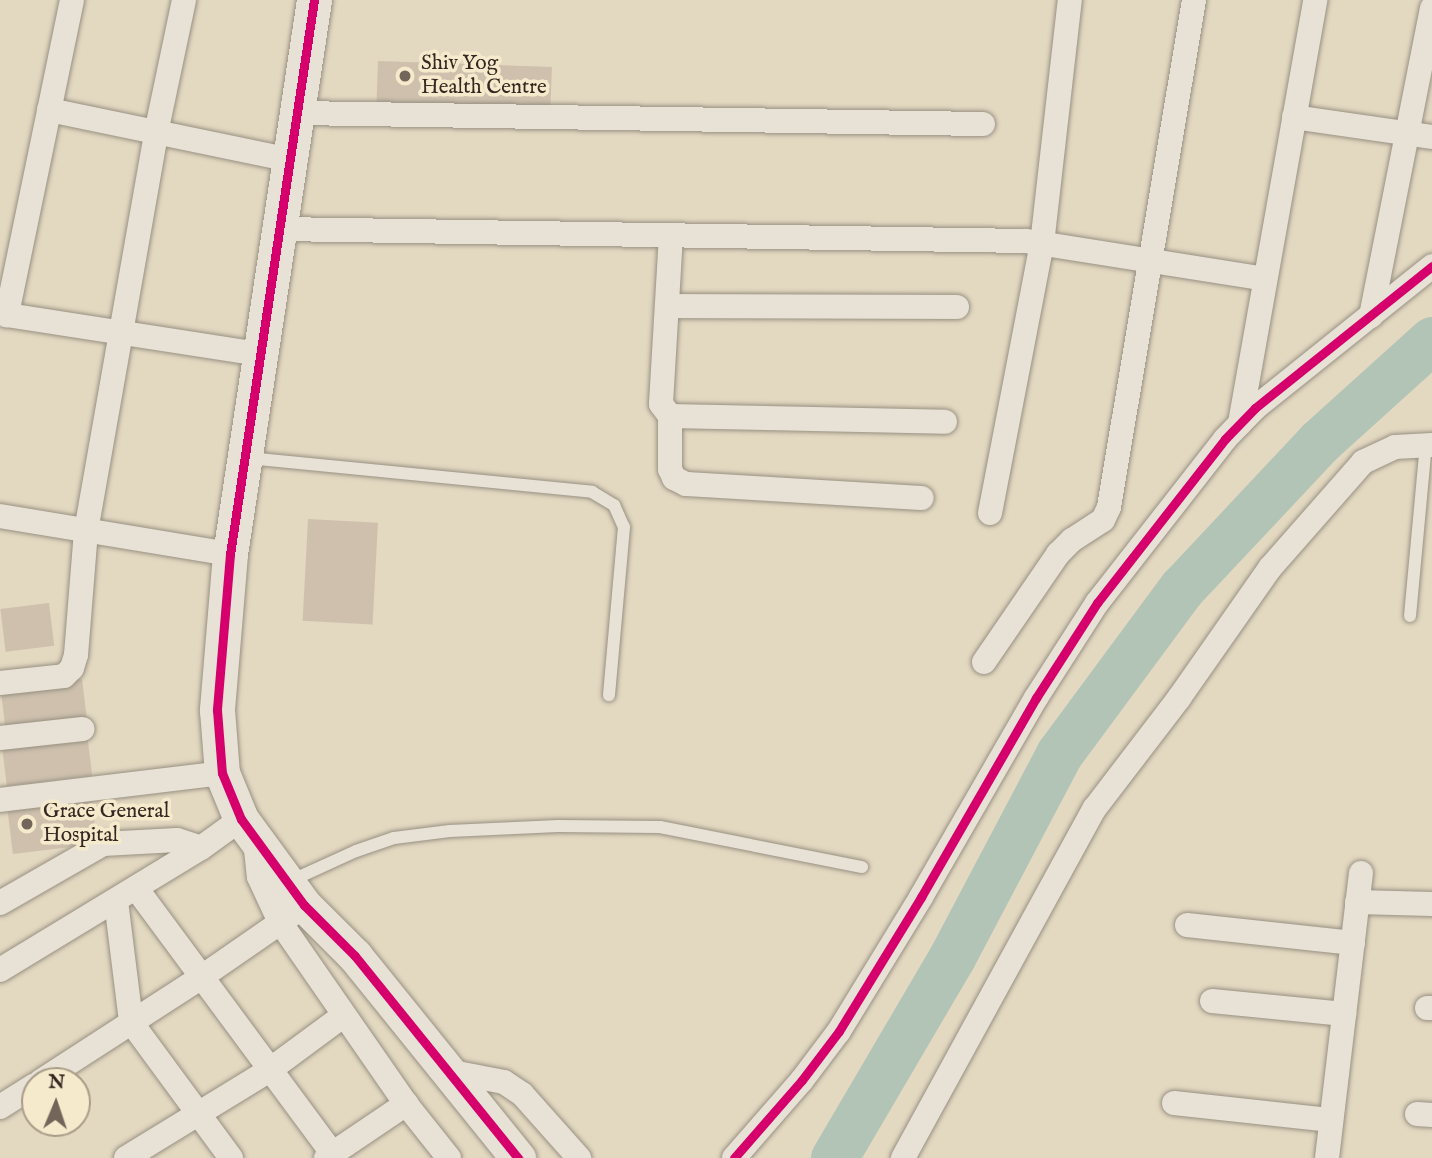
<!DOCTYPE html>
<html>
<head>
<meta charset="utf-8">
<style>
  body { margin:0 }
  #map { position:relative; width:1432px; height:1158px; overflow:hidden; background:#e3d8c0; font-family:"IM FELL English",serif }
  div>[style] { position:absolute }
  .river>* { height:47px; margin:-23.5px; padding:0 23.5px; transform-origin:23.5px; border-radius:23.5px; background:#b1c4b6 }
  .building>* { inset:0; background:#cec0ad; transform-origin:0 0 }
  .roads { filter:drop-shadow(0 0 2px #989082) drop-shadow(0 0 2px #989082) }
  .lane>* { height:12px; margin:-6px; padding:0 6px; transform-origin:6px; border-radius:6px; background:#e8e2d6 }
  .street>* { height:24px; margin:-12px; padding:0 12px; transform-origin:12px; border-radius:12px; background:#e8e2d6 }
  .secondary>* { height:35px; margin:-17.5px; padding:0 17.5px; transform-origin:17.5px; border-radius:17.5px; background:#e8e2d6 }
  .cycleway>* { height:9px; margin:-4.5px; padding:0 4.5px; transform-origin:4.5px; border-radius:4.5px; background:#d6006c }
  .dots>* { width:19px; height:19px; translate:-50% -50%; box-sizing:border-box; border:4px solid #f6eacd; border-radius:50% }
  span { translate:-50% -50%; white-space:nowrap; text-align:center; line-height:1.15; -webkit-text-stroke:7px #f6eacd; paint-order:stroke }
  .poi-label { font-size:21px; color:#352721 }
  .left { translate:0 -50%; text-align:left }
  .north { position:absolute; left:21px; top:1067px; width:70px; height:70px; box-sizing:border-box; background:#f6eacd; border:2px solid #a99c88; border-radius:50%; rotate:2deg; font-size:19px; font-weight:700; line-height:28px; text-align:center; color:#352721 }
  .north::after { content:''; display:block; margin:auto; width:24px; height:32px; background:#726559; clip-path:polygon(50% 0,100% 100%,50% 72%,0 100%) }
</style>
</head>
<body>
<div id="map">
  <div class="river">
    <i style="left:834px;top:1158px;width:233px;rotate:-59.6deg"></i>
    <i style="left:952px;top:957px;width:229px;rotate:-62.2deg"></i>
    <i style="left:1059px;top:754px;width:207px;rotate:-53.5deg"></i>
    <i style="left:1182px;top:588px;width:200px;rotate:-46.8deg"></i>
    <i style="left:1319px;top:442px;width:152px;rotate:-42.1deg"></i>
  </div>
  <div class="building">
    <i style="left:378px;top:61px;width:174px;height:41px;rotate:2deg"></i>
    <i style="left:308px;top:519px;width:70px;height:102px;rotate:3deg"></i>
    <i style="left:49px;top:603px;width:43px;height:49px;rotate:83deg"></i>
    <i style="left:82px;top:679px;width:42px;height:82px;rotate:83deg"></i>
    <i style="left:87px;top:733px;width:43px;height:86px;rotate:83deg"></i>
    <i style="left:92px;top:801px;width:43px;height:85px;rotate:83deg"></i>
  </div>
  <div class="roads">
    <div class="lane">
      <i style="left:248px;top:458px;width:346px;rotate:5.6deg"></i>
      <i style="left:592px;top:492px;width:26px;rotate:31deg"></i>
      <i style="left:614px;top:505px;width:24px;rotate:66deg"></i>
      <i style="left:624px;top:527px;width:169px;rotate:95.1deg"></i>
      <i style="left:1410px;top:616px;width:173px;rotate:-84.7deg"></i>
      <i style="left:288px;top:882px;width:75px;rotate:-24.5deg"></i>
      <i style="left:356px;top:851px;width:40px;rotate:-18.9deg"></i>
      <i style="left:394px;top:838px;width:56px;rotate:-7.1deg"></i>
      <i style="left:450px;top:831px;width:108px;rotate:-2.7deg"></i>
      <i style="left:558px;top:826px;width:102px;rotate:0.6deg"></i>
      <i style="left:660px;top:827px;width:206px;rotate:11.2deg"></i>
    </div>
    <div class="street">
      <i style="left:72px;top:0;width:322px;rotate:101.7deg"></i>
      <i style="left:7px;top:315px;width:256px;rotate:8.8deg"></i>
      <i style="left:49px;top:110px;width:246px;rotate:11.7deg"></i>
      <i style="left:297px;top:113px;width:686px;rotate:0.92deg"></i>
      <i style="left:1294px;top:117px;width:139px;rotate:8.2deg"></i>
      <i style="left:279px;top:229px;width:747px;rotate:0.92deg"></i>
      <i style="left:1026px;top:241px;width:242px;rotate:9deg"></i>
      <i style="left:671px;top:235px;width:169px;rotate:93.4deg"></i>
      <i style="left:661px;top:404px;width:15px;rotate:53deg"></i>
      <i style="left:670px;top:416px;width:275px;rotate:1.2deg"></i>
      <i style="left:667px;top:306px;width:290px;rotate:0.2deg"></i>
      <i style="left:1371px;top:316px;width:314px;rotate:-78.8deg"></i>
      <i style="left:670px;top:416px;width:53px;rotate:90deg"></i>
      <i style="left:670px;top:469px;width:10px;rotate:66deg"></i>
      <i style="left:674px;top:478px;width:13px;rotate:27deg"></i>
      <i style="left:686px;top:484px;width:236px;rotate:3.4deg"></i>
      <i style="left:1240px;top:423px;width:430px;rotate:-79.9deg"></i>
      <i style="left:990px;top:513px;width:274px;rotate:-79.1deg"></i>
      <i style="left:1042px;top:244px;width:246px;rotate:-83.5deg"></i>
      <i style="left:0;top:516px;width:233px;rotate:9.4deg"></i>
      <i style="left:984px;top:662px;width:131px;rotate:-55.6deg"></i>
      <i style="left:1058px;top:554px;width:20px;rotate:-45deg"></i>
      <i style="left:1072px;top:540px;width:37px;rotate:-33deg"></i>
      <i style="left:1103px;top:520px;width:14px;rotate:-65deg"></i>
      <i style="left:1109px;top:507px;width:514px;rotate:-80.48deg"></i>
      <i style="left:0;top:683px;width:64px;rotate:-6.2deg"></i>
      <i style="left:64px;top:676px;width:11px;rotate:-45deg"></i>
      <i style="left:72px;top:668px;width:14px;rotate:-73deg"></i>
      <i style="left:76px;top:655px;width:124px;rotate:-85.4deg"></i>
      <i style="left:86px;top:531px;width:404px;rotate:-80deg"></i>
      <i style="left:156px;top:133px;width:136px;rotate:-78.1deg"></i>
      <i style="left:0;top:738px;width:83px;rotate:-6.2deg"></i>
      <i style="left:0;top:800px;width:224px;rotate:-6.9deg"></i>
      <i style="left:255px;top:840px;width:37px;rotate:84deg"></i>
      <i style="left:259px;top:877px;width:50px;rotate:65deg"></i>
      <i style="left:280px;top:922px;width:221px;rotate:55.3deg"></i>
      <i style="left:406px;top:1104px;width:69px;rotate:51.5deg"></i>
      <i style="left:136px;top:888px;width:336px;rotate:53.5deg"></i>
      <i style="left:116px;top:901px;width:122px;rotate:82.9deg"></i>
      <i style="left:131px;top:1022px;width:169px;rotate:53.7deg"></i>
      <i style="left:1357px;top:902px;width:75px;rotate:1.5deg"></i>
      <i style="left:0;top:903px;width:119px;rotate:-29.8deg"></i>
      <i style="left:103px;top:844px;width:74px;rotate:-3.1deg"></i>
      <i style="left:177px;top:840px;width:25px;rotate:18deg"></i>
      <i style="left:1187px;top:925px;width:167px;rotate:6.2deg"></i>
      <i style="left:0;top:970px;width:235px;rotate:-31.3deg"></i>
      <i style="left:201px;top:848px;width:49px;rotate:-35.9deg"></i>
      <i style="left:1212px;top:1001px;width:133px;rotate:5.6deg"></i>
      <i style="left:1427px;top:1008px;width:5px"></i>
      <i style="left:447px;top:1071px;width:58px;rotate:10.9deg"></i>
      <i style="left:504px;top:1082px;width:22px;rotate:34deg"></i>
      <i style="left:522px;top:1094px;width:86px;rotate:48.3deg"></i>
      <i style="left:41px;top:1081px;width:193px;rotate:-32.9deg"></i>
      <i style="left:203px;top:976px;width:111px;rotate:-34.7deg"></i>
      <i style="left:1174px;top:1103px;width:158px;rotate:6.2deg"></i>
      <i style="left:0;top:1107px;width:41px;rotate:-32.2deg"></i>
      <i style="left:1417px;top:1114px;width:15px;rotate:4deg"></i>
      <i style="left:126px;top:1158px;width:170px;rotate:-31.5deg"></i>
      <i style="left:271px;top:1069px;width:89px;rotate:-36.4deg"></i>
      <i style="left:326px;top:1158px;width:97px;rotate:-34deg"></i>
      <i style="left:734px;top:1158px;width:103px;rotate:-48.9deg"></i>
      <i style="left:802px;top:1080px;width:61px;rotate:-52.9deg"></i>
      <i style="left:839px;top:1031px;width:157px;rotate:-58.5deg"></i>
      <i style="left:921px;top:897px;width:230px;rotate:-60deg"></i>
      <i style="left:1036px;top:698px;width:113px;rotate:-57.3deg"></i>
      <i style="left:1097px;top:603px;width:208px;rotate:-52deg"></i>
      <i style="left:1225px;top:439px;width:43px;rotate:-45.9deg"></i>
      <i style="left:1255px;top:408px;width:227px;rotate:-38.7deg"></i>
      <i style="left:903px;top:1158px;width:399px;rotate:-61.3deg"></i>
      <i style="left:1095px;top:808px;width:138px;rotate:-52.6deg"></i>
      <i style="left:1179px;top:698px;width:159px;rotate:-55deg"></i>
      <i style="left:1270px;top:568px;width:141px;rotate:-48.7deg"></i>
      <i style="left:1363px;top:462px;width:35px;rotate:-25deg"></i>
      <i style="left:1395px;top:447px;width:37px;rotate:-3deg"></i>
      <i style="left:1327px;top:1158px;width:287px;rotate:-83.2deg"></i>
    </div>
    <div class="secondary">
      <i style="left:314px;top:0;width:560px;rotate:98.62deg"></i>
      <i style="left:230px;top:554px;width:157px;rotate:94.8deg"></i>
      <i style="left:217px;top:710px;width:63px;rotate:85.5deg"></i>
      <i style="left:222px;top:773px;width:50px;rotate:67.6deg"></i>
      <i style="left:241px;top:819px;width:107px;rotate:53.8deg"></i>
      <i style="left:304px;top:905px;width:72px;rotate:45deg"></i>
      <i style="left:355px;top:956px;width:260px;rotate:51.1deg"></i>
    </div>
  </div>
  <div class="cycleway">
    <i style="left:314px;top:0;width:560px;rotate:98.62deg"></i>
    <i style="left:230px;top:554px;width:157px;rotate:94.8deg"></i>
    <i style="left:217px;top:710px;width:63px;rotate:85.5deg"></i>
    <i style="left:222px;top:773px;width:50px;rotate:67.6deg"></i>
    <i style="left:241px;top:819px;width:107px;rotate:53.8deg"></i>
    <i style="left:304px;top:905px;width:72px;rotate:45deg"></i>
    <i style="left:355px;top:956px;width:260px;rotate:51.1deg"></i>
    <i style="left:734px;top:1158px;width:103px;rotate:-48.9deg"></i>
    <i style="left:802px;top:1080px;width:61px;rotate:-52.9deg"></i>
    <i style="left:839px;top:1031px;width:157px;rotate:-58.5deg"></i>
    <i style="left:921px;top:897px;width:230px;rotate:-60deg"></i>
    <i style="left:1036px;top:698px;width:113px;rotate:-57.3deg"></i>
    <i style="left:1097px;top:603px;width:208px;rotate:-52deg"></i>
    <i style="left:1225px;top:439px;width:43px;rotate:-45.9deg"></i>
    <i style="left:1255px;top:408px;width:227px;rotate:-38.7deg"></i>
  </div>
  <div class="dots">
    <i style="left:405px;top:76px;background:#726559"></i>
    <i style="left:27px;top:824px;background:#726559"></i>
  </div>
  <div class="poi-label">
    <span class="left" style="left:421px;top:76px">Shiv Yog<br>Health Centre</span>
    <span class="left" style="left:43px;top:824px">Grace General<br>Hospital</span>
  </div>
  <div class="north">N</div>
</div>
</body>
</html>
